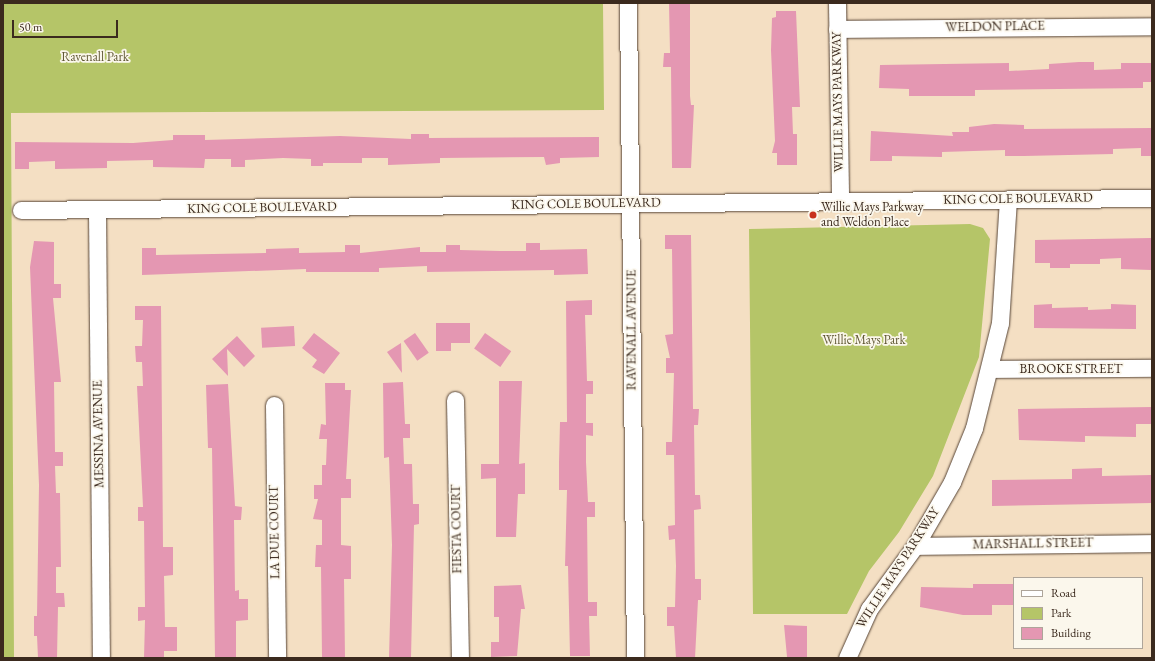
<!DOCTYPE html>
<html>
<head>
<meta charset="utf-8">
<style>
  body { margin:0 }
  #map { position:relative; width:1155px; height:661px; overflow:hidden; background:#f4dfc3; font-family:"EB Garamond",serif }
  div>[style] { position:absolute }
  .green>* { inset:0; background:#b5c568 }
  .building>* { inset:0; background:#e497b2; transform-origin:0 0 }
  .roads { filter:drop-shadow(0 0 1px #574537) drop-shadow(0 0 1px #574537) }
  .minor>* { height:17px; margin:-8.5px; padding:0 8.5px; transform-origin:8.5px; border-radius:8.5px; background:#fff }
  .dots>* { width:11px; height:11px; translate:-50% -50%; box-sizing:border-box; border:2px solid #fbf7ec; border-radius:50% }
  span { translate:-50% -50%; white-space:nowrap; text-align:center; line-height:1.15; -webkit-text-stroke:3.5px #fbf7ec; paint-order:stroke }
  .street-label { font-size:13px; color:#3b2a1e }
  .park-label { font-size:13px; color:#605834 }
  .poi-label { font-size:13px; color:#3b2a1e }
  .left { translate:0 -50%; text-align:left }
  .frame { position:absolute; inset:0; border:4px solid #3b2a1e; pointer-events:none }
  .legend { position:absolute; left:1013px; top:577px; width:130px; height:72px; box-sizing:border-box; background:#fbf7ec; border:1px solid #aea59a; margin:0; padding:5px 7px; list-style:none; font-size:12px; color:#3b2a1e }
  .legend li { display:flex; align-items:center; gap:8px; height:20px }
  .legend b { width:20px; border:1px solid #aea59a }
  .scale { position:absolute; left:12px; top:20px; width:106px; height:18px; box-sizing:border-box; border:2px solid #3b2a1e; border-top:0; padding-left:5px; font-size:12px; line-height:14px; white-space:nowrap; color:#3b2a1e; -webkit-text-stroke:3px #fbf7ec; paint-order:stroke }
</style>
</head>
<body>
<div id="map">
  <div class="green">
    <i style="clip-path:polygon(3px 3px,603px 3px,604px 110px,11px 113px,14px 658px,3px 658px)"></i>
    <i style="clip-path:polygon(970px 224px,983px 228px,990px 239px,979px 357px,933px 476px,899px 532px,869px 571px,847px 614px,753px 614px,749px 229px)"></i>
  </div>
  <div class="building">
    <i style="clip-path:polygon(669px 3px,690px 3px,690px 96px,691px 105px,694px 105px,691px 168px,672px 168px,671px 67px,663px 67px,664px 53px,670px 53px)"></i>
    <i style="clip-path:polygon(776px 11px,796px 11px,800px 107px,792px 107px,793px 134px,797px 134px,797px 165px,777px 165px,777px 153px,772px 153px,775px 141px,771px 50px,772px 18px,776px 17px)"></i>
    <i style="clip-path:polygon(1079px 62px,1094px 62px,1094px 70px,1121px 69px,1121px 63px,1152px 63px,1152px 82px,1143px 82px,1143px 88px,975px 90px,975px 96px,909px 96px,909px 89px,879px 88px,880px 65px,1009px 63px,1009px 71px,1049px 69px,1049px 64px)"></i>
    <i style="clip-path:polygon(994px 124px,1024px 125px,1024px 129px,1152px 128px,1152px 156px,1141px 156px,1141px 148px,1113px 149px,1113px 154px,1024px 156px,1005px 156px,1005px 150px,942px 152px,942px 157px,892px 156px,892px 161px,870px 161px,871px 131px,953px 136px,952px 132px,969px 132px,969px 127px)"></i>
    <i style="clip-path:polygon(411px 134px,429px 134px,429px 138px,599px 137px,599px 157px,560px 158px,560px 163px,546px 165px,544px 157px,440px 158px,440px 163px,388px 165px,388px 158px,362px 158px,362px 163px,323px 163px,323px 166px,311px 166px,311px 159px,283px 158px,245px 160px,245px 167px,231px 167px,231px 159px,205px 159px,204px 168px,153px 167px,153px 160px,107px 161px,107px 168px,55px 169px,55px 161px,29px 162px,29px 169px,15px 169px,15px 142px,133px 143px,173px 140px,173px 135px,205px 135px,205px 140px,340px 136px,411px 139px)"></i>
    <i style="clip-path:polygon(665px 235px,691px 235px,693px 409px,699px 409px,698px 425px,694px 425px,695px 495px,700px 495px,701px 509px,694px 510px,695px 579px,701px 579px,701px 600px,698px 600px,695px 658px,676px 658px,674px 626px,667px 626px,667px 607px,675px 607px,676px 566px,675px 539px,669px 540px,668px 526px,675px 525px,674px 455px,666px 455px,666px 442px,672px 442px,674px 373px,666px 373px,666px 358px,670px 358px,665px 335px,673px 334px,672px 249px,665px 249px)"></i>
    <i style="clip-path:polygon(1151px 238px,1151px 270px,1121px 269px,1121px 258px,1100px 259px,1100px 264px,1070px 264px,1070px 268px,1050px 268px,1050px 263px,1035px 263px,1035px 240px)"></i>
    <i style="clip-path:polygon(34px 241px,54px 242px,54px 284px,61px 284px,61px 298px,53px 298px,61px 382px,54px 382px,55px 452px,63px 452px,63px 466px,55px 466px,56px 493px,60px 493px,61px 567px,56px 567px,56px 593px,64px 593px,65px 607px,58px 607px,57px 658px,38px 658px,37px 636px,34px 636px,34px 616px,37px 616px,39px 485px,30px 267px)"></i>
    <i style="clip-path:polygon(526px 243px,540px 243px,540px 250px,587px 249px,588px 274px,554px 275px,554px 270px,427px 272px,427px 266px,379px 268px,379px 272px,306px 272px,306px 269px,142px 275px,142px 248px,156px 248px,156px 255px,266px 253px,266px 249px,299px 248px,299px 253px,345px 252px,345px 245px,360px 245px,360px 253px,420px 247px,420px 252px,446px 252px,446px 245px,460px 245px,460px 250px,500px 251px,526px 251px)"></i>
    <i style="clip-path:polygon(592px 300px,592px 315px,585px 315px,587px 381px,593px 381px,593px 394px,586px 394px,586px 423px,593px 423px,593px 436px,586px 435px,586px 462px,588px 502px,595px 502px,595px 517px,587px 517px,588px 602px,597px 602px,597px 616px,589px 616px,590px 656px,570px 656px,568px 566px,565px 566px,567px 490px,559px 490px,559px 462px,560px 422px,567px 422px,566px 301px)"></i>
    <i style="clip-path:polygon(1052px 304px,1052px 308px,1088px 307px,1088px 310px,1111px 309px,1111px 304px,1136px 305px,1136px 329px,1034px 328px,1034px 305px)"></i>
    <i style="clip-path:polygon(135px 306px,161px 306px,163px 547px,173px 547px,173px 575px,164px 576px,165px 627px,177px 627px,177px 651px,164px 651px,164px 658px,144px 658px,145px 620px,138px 621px,138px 607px,145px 607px,144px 521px,138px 521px,138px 507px,143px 507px,137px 386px,143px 386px,142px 362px,136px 362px,135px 346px,142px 346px,143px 320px,135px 320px)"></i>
    <i style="clip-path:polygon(436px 323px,470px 323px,470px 343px,451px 343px,451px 351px,436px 351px)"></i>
    <i style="left:294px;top:326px;width:20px;height:33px;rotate:87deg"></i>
    <i style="clip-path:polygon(314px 333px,340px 353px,324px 374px,312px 367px,317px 360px,302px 348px)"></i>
    <i style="left:415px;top:333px;width:24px;height:14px;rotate:55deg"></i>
    <i style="left:485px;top:333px;width:32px;height:19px;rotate:35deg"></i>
    <i style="clip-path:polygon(237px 336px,255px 356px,244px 367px,227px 349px,228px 376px,212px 359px)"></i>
    <i style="clip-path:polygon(401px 343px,402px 373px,387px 352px)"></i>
    <i style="clip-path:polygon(499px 381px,522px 381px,519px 464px,525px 463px,525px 494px,518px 494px,516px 537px,496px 537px,496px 478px,481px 479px,481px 464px,499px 464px)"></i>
    <i style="clip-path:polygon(403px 382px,405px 424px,410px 424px,410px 438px,403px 438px,404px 464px,412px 464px,413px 504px,419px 504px,419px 524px,414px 525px,411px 658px,389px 658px,392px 545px,389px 457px,384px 458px,383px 383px)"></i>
    <i style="clip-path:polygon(325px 383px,345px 383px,345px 390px,351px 390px,346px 479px,351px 479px,351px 498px,341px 498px,341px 545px,351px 546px,351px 579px,344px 579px,345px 658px,322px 658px,321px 567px,315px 567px,316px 545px,322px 545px,322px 520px,313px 519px,318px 499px,314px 499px,314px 485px,322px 485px,322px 465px,326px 465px,327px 439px,319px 439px,321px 424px,326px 425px)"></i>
    <i style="clip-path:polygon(228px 384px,235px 506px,242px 507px,241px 520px,234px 520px,235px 591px,239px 590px,239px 599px,248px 599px,248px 620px,236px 621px,236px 658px,215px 658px,212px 448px,208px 448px,206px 385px)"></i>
    <i style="clip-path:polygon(1152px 407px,1152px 424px,1136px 424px,1136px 437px,1085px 436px,1085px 442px,1019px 440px,1018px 409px)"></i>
    <i style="clip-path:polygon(1102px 468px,1102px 476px,1152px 475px,1152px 503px,992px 506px,992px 480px,1072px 479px,1072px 469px)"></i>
    <i style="clip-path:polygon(973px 584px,1014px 584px,1014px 605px,992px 605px,992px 615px,963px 615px,920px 607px,921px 587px,973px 588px)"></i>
    <i style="clip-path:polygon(521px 585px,525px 609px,521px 609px,517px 656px,491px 657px,491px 642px,499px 642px,499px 617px,494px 617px,494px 586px)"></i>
    <i style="clip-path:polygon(784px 625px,807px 626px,807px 657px,787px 657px)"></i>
  </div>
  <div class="roads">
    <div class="minor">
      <i style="left:628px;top:3px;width:655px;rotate:89.39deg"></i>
      <i style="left:837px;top:3px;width:198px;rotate:89.1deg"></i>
      <i style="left:837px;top:29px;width:315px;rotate:-0.5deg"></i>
      <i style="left:21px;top:210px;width:1131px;rotate:-0.61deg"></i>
      <i style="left:97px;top:210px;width:448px;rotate:89.5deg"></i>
      <i style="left:990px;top:369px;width:162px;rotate:-0.4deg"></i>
      <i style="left:455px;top:400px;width:258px;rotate:88.9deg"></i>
      <i style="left:274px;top:405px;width:253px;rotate:89.3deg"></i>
      <i style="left:915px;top:546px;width:237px;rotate:-0.7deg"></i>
      <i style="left:847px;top:658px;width:54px;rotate:-65.8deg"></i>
      <i style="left:869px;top:609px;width:78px;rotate:-53.9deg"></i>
      <i style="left:915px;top:546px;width:74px;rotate:-60deg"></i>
      <i style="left:952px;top:482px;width:58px;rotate:-67.8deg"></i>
      <i style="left:974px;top:428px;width:108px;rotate:-76.1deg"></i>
      <i style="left:1000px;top:323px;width:124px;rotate:-86.3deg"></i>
    </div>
  </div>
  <div class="dots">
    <i style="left:813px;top:215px;background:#c8321e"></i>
  </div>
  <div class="street-label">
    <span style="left:995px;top:27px;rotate:-1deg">WELDON PLACE</span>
    <span style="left:838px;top:102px;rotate:-91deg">WILLIE MAYS PARKWAY</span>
    <span style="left:1018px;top:199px;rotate:-1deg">KING COLE BOULEVARD</span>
    <span style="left:586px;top:204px;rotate:-1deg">KING COLE BOULEVARD</span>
    <span style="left:262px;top:208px;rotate:-1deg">KING COLE BOULEVARD</span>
    <span style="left:632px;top:330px;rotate:-90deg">RAVENALL AVENUE</span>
    <span style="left:1071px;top:369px">BROOKE STREET</span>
    <span style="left:99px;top:434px;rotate:-91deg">MESSINA AVENUE</span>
    <span style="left:457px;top:529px;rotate:-91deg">FIESTA COURT</span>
    <span style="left:275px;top:532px;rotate:-91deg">LA DUE COURT</span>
    <span style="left:1033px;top:544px;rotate:-1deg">MARSHALL STREET</span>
    <span style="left:898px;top:568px;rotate:-57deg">WILLIE MAYS PARKWAY</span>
  </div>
  <div class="park-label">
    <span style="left:95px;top:57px">Ravenall Park</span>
    <span style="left:864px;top:340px">Willie Mays Park</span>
  </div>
  <div class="poi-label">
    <span class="left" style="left:821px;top:215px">Willie Mays Parkway<br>and Weldon Place</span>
  </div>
  <div class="frame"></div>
  <ul class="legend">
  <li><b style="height:5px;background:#fff"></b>Road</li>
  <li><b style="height:11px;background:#b5c568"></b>Park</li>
  <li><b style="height:11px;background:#e497b2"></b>Building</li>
  </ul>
  <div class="scale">50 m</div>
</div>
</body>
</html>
